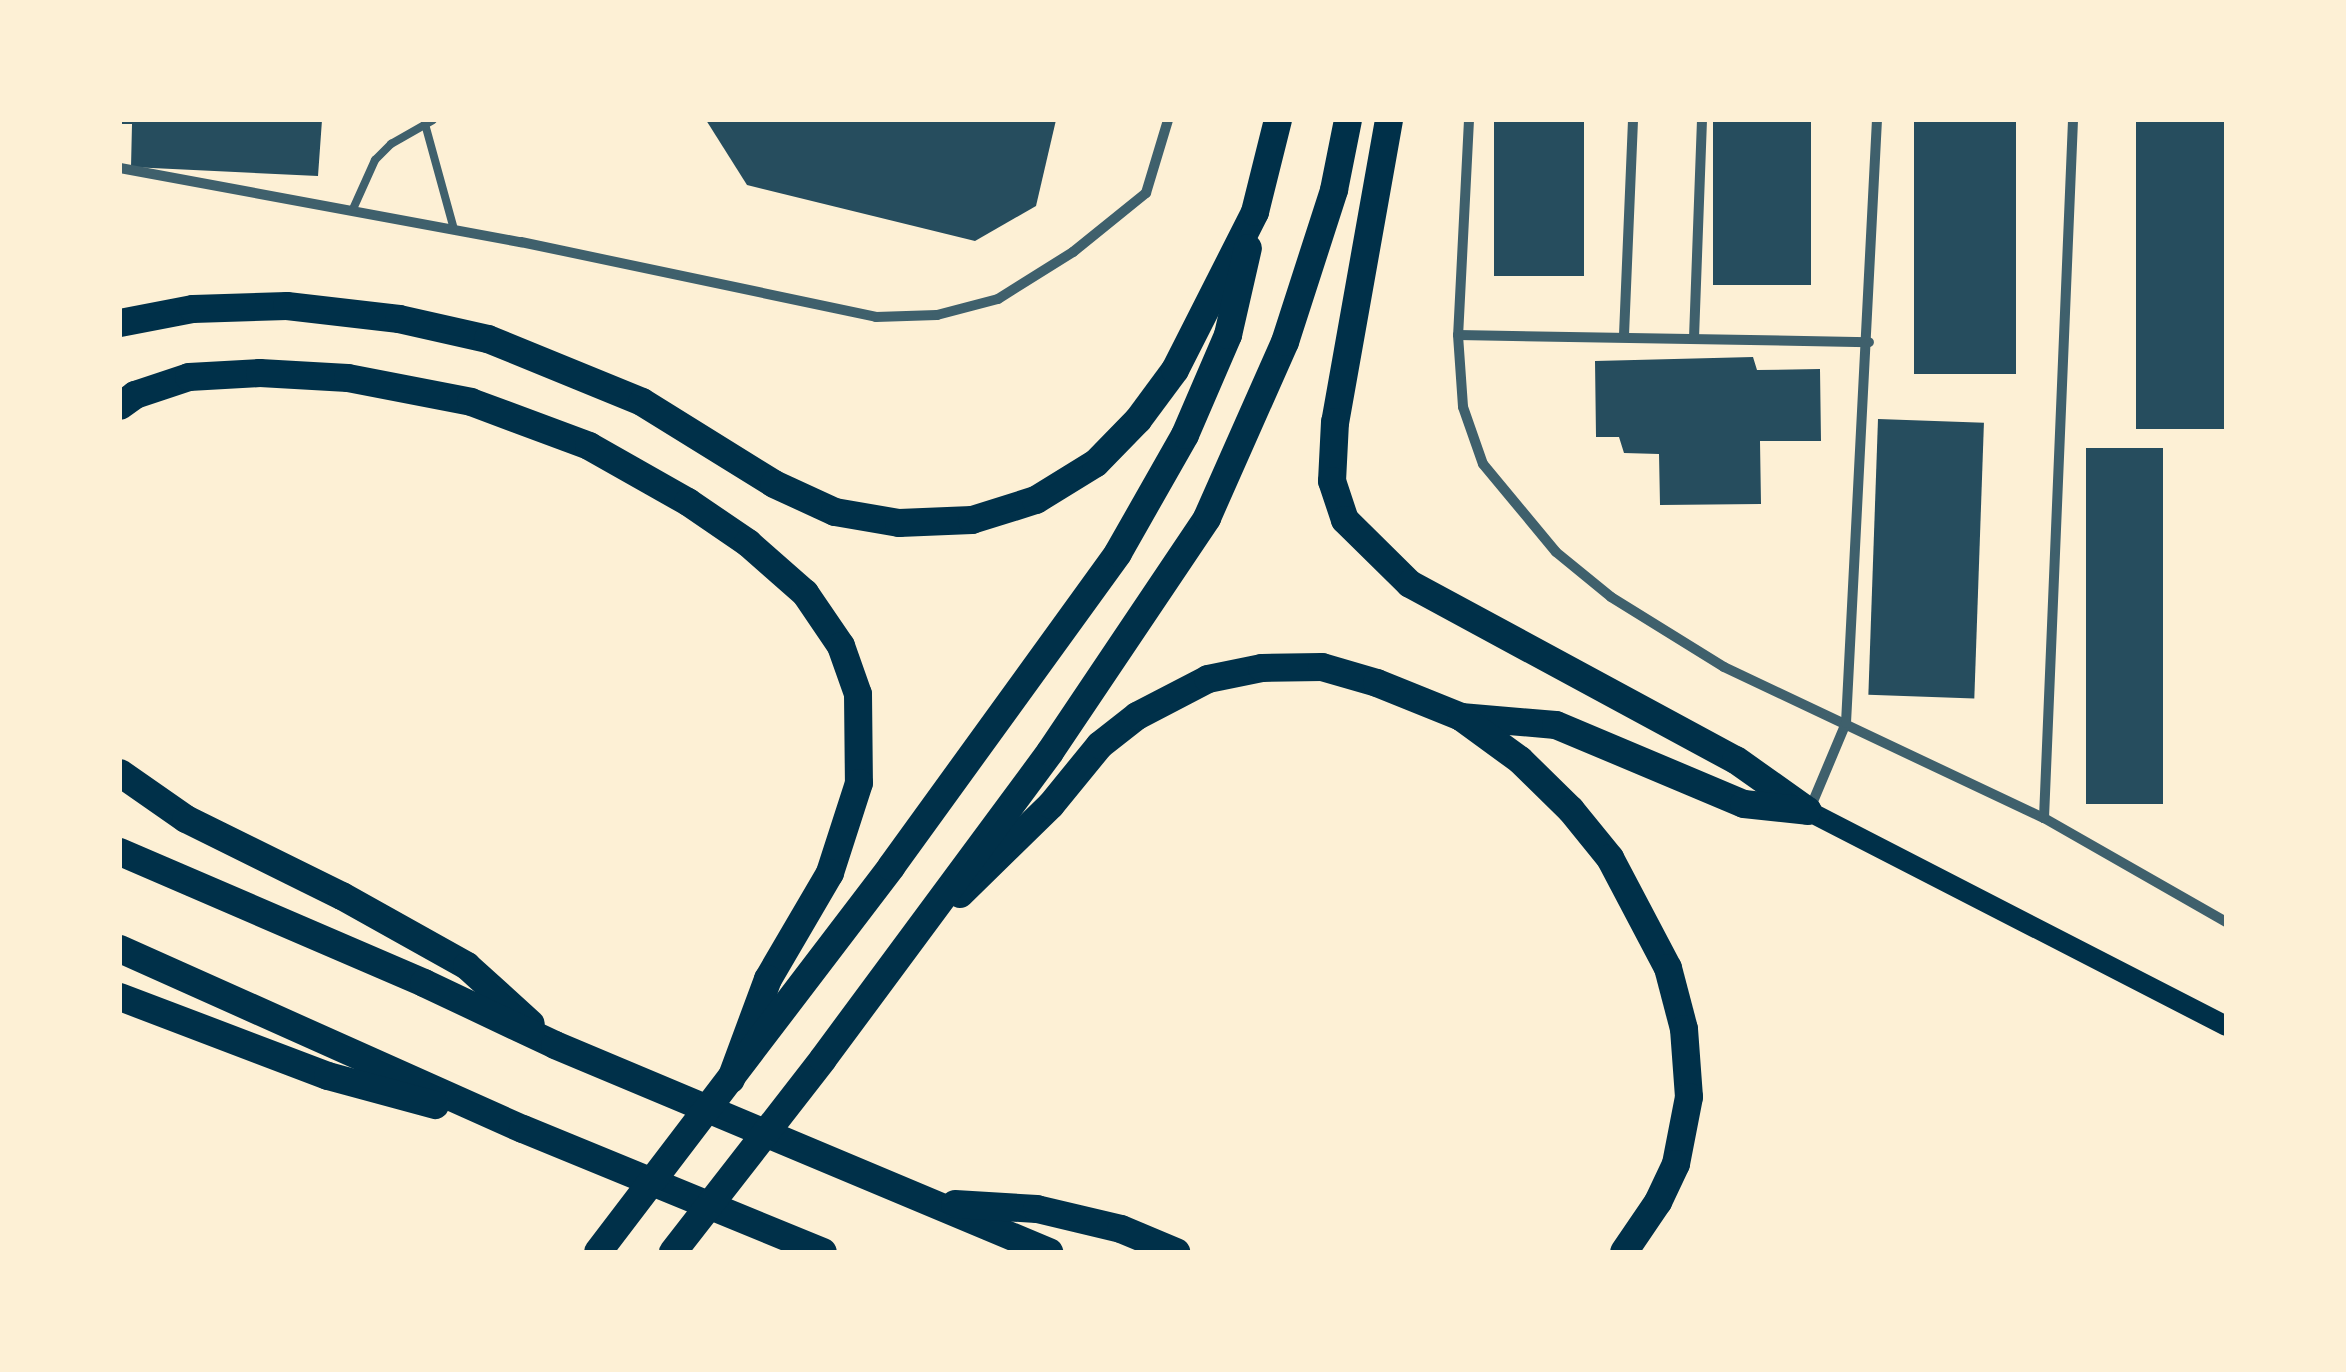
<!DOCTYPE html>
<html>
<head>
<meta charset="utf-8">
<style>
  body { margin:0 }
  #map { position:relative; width:2346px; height:1372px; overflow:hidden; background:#fdf0d5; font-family:Signika,sans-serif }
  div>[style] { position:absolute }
  .building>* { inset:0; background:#264d5e; transform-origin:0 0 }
  .service>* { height:8px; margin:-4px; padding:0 4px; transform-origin:4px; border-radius:4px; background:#3f606c }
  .minor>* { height:10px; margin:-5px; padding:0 5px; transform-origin:5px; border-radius:5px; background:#3f606c }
  .secondary>* { height:20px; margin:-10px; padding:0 10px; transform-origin:10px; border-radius:10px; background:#003049 }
  .trunk>* { height:28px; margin:-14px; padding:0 14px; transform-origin:14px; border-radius:14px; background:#003049 }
  span { translate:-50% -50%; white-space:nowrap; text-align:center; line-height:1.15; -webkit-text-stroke:8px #fdf0d5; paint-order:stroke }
  .frame { position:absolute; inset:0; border:122px solid #fdf0d5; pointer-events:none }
</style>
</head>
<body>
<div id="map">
  <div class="building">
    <i style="clip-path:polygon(120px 120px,322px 120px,318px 176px,131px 167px,132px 124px,120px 124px)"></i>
    <i style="clip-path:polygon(706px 120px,1056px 120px,1036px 206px,975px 241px,747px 185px)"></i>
    <i style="left:1494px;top:120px;width:90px;height:156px"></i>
    <i style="left:1713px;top:120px;width:98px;height:165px"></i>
    <i style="left:1914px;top:120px;width:102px;height:254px"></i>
    <i style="left:2136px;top:120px;width:90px;height:309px"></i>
    <i style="clip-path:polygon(1753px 357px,1757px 370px,1820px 369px,1821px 441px,1760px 441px,1761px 504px,1660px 505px,1659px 454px,1624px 453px,1619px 437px,1596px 437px,1595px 361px)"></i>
    <i style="left:1878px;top:419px;width:106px;height:276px;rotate:2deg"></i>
    <i style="left:2086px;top:448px;width:77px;height:356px"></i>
  </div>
  <div class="service">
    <i style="left:425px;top:124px;width:109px;rotate:74.6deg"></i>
    <i style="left:353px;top:209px;width:54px;rotate:-65.8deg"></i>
    <i style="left:375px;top:160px;width:23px;rotate:-45deg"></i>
    <i style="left:391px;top:144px;width:48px;rotate:-29.7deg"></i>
  </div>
  <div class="minor">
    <i style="left:1469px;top:120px;width:215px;rotate:92.9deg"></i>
    <i style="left:1458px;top:335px;width:72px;rotate:86deg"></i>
    <i style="left:1463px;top:407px;width:60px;rotate:70.7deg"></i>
    <i style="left:1483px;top:464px;width:114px;rotate:50.3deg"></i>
    <i style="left:1556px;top:552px;width:71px;rotate:39.3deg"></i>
    <i style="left:1611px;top:597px;width:133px;rotate:31.8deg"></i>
    <i style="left:1724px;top:667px;width:354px;rotate:25.3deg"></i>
    <i style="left:2044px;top:818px;width:210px;rotate:29.7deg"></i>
    <i style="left:120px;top:168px;width:408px;rotate:10.5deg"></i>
    <i style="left:521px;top:242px;width:363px;rotate:11.9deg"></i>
    <i style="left:876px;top:317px;width:61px;rotate:-1.9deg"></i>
    <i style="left:937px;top:315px;width:63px;rotate:-14.7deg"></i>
    <i style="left:998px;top:299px;width:89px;rotate:-32.1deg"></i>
    <i style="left:1073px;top:252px;width:94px;rotate:-38.9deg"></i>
    <i style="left:1146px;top:193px;width:76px;rotate:-73.2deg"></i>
    <i style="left:1458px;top:335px;width:411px;rotate:1deg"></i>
    <i style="left:1624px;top:335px;width:215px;rotate:-87.6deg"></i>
    <i style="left:1694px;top:338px;width:218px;rotate:-87.9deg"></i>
    <i style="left:1809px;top:811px;width:95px;rotate:-67.2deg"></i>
    <i style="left:1846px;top:723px;width:604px;rotate:-87.06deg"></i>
    <i style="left:2044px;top:818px;width:699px;rotate:-87.62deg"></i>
  </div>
  <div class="secondary">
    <i style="left:1808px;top:811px;width:470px;rotate:27.2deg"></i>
  </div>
  <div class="trunk">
    <i style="left:1389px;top:120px;width:307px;rotate:100.1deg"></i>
    <i style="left:1335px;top:422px;width:59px;rotate:92.9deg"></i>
    <i style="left:1332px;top:481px;width:41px;rotate:71.6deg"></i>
    <i style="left:1345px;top:520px;width:91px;rotate:44.6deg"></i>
    <i style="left:1410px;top:584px;width:370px;rotate:28.4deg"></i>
    <i style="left:1736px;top:760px;width:88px;rotate:35.3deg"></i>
    <i style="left:120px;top:323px;width:74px;rotate:-10.9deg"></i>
    <i style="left:193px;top:309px;width:94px;rotate:-1.8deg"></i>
    <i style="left:287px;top:306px;width:113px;rotate:6.6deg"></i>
    <i style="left:399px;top:319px;width:91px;rotate:12.7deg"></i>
    <i style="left:488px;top:339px;width:166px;rotate:22.2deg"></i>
    <i style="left:642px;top:402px;width:155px;rotate:31.8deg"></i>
    <i style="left:774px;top:484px;width:67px;rotate:24.7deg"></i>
    <i style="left:835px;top:512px;width:65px;rotate:9.8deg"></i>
    <i style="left:899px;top:523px;width:73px;rotate:-2.4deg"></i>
    <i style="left:972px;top:520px;width:67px;rotate:-17.4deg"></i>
    <i style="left:1036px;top:500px;width:70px;rotate:-31.7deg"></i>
    <i style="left:1096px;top:463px;width:60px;rotate:-45.7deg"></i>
    <i style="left:1138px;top:420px;width:62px;rotate:-53.5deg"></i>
    <i style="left:1175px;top:370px;width:177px;rotate:-63.1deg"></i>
    <i style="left:1255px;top:212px;width:95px;rotate:-76deg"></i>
    <i style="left:120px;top:406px;width:19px;rotate:-36deg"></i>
    <i style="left:135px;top:395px;width:57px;rotate:-18.4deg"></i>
    <i style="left:189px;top:377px;width:71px;rotate:-3.2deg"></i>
    <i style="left:260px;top:373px;width:88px;rotate:3.3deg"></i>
    <i style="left:348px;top:378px;width:125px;rotate:11deg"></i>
    <i style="left:471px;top:402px;width:126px;rotate:20.4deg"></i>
    <i style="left:589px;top:446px;width:114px;rotate:29.5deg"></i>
    <i style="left:688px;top:502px;width:73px;rotate:34.3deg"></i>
    <i style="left:748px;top:543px;width:76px;rotate:41.3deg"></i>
    <i style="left:805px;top:593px;width:64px;rotate:55.8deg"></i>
    <i style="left:841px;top:646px;width:51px;rotate:70.5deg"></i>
    <i style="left:858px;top:694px;width:89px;rotate:89.4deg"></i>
    <i style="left:859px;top:783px;width:95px;rotate:107.9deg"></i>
    <i style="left:830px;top:873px;width:123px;rotate:120.3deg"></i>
    <i style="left:768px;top:979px;width:107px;rotate:110.3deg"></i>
    <i style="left:1461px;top:717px;width:95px;rotate:4.8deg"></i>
    <i style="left:1556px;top:725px;width:204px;rotate:22.8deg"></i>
    <i style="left:1744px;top:804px;width:64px;rotate:6.2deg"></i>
    <i style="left:120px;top:773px;width:80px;rotate:34.9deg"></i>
    <i style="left:186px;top:819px;width:174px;rotate:26.3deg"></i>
    <i style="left:342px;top:896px;width:143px;rotate:29.2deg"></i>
    <i style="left:467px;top:966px;width:86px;rotate:42.2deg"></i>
    <i style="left:120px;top:852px;width:331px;rotate:23.3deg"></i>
    <i style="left:424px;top:983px;width:145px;rotate:25.3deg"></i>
    <i style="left:555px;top:1045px;width:536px;rotate:22.74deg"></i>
    <i style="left:960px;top:894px;width:127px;rotate:-44.4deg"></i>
    <i style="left:1051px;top:805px;width:77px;rotate:-50.8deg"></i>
    <i style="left:1100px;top:745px;width:47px;rotate:-38.1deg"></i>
    <i style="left:1137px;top:716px;width:80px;rotate:-27.5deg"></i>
    <i style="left:1208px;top:679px;width:55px;rotate:-11.5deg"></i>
    <i style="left:1262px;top:668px;width:60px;rotate:-1deg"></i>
    <i style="left:1322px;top:667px;width:57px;rotate:16.2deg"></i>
    <i style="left:1377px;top:683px;width:91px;rotate:22deg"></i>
    <i style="left:1461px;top:717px;width:73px;rotate:36.1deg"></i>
    <i style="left:1520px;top:760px;width:71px;rotate:44.4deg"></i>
    <i style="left:1571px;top:810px;width:62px;rotate:50.9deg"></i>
    <i style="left:1610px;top:858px;width:124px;rotate:62.2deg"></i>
    <i style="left:1668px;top:968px;width:63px;rotate:75.3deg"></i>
    <i style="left:1684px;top:1029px;width:68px;rotate:85.8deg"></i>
    <i style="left:1689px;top:1097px;width:68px;rotate:101deg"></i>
    <i style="left:1676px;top:1164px;width:42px;rotate:115.3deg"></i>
    <i style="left:1658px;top:1202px;width:60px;rotate:124.2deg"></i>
    <i style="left:120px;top:949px;width:441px;rotate:24.1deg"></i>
    <i style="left:523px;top:1129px;width:324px;rotate:22.3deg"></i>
    <i style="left:120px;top:997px;width:222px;rotate:20.8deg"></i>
    <i style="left:328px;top:1076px;width:111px;rotate:15.2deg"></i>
    <i style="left:955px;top:1204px;width:82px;rotate:3.5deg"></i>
    <i style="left:1037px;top:1209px;width:86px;rotate:13.4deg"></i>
    <i style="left:1121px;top:1229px;width:60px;rotate:22.7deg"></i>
    <i style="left:598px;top:1252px;width:484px;rotate:-52.7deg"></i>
    <i style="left:891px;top:867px;width:387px;rotate:-54.1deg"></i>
    <i style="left:1118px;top:553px;width:136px;rotate:-60.4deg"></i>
    <i style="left:1185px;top:435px;width:109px;rotate:-66.7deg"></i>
    <i style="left:1228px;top:335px;width:89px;rotate:-77.1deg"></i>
    <i style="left:673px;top:1252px;width:244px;rotate:-52.1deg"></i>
    <i style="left:823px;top:1059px;width:382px;rotate:-53.5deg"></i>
    <i style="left:1050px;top:752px;width:282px;rotate:-56.1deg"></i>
    <i style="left:1207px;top:518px;width:193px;rotate:-66.1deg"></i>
    <i style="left:1285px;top:342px;width:160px;rotate:-72.1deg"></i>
    <i style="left:1334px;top:190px;width:71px;rotate:-78.7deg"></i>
  </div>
  <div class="frame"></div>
</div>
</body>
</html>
